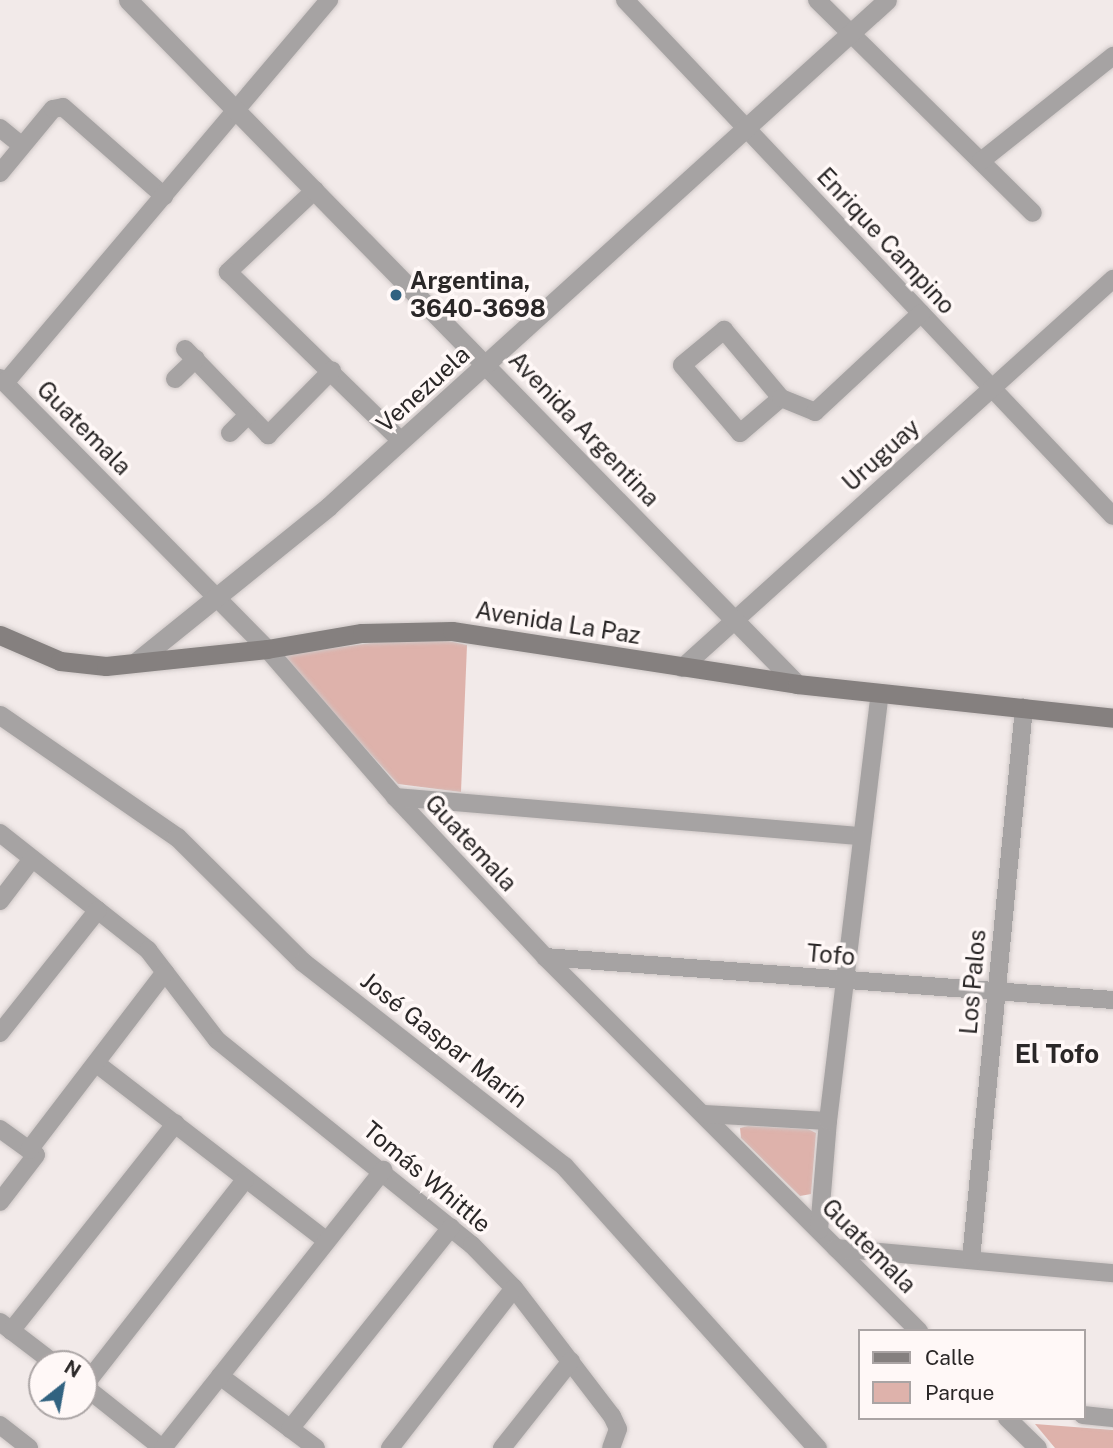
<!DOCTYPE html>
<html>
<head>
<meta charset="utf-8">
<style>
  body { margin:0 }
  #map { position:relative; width:1113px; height:1448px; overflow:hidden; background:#f2eae9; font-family:"Public Sans",sans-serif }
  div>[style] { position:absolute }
  .green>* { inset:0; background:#deb2ab }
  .roads { filter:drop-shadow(0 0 2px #cec7c6) drop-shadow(0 0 2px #cec7c6) }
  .minor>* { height:18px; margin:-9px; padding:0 9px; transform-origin:9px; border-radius:9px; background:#a6a3a3 }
  .tertiary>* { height:19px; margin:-9.5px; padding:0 9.5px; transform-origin:9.5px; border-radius:9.5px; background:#a6a3a3 }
  .secondary>* { height:19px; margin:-9.5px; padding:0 9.5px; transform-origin:9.5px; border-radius:9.5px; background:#85807f }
  .dots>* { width:19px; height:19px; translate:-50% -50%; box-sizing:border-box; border:4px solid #fff8f7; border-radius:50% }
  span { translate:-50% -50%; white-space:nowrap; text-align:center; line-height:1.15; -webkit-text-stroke:7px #fff8f7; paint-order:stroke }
  .street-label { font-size:24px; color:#2a2727 }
  .poi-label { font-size:24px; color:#2a2727; font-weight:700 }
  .left { translate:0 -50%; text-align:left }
  .neighbourhood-label { font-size:26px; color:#2a2727; font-weight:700 }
  .legend { position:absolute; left:858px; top:1329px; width:228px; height:91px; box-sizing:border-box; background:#fff8f7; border:2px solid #aaa4a4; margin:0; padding:9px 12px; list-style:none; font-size:21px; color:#2a2727 }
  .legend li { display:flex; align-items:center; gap:14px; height:35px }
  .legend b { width:35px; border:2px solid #aaa4a4 }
  .north { position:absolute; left:28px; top:1350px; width:70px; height:70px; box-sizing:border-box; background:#fff8f7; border:2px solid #aaa4a4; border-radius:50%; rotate:31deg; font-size:19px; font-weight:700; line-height:28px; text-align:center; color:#2a2727 }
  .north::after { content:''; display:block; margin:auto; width:24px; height:32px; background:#316280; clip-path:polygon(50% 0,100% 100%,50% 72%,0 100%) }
</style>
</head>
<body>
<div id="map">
  <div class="green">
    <i style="clip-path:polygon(425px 636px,467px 645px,461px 792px,398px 784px,280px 655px)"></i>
    <i style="clip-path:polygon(748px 1126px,808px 1129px,816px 1133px,811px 1194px,800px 1196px,741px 1138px,740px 1128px)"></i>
    <i style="clip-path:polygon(1035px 1424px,1113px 1430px,1113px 1448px,1055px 1448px)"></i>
  </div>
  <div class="roads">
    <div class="minor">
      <i style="left:625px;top:0;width:710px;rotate:46.6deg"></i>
      <i style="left:817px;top:0;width:303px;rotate:44.6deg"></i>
      <i style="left:0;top:128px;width:28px;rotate:39deg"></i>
      <i style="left:981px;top:161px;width:169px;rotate:-38.5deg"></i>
      <i style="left:0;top:173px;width:83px;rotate:-50.4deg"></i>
      <i style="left:53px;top:109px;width:10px;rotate:-11deg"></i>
      <i style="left:63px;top:107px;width:135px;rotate:41.4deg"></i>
      <i style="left:315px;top:190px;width:120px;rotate:136.7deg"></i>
      <i style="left:228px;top:272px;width:242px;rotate:44.3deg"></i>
      <i style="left:185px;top:349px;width:120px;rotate:46deg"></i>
      <i style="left:268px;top:435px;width:91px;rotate:-45.4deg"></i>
      <i style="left:0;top:378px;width:380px;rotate:45.4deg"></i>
      <i style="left:267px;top:649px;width:196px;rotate:49.1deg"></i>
      <i style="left:395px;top:797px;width:219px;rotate:46.8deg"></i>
      <i style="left:545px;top:957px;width:529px;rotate:45deg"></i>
      <i style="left:175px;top:379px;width:29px;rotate:-44deg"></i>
      <i style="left:5px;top:383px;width:502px;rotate:-49.77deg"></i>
      <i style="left:781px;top:398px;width:54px;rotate:139.5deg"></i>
      <i style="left:740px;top:433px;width:89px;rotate:-130.5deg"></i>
      <i style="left:682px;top:365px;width:55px;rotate:-39.8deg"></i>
      <i style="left:724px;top:330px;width:89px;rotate:50deg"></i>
      <i style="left:781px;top:398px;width:37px;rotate:22deg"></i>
      <i style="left:815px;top:412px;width:145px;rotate:-43deg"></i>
      <i style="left:230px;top:433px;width:25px;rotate:-45deg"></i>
      <i style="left:682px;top:668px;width:581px;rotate:-42.07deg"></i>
      <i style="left:395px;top:797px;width:468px;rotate:4.8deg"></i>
      <i style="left:0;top:833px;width:189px;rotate:38.3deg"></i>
      <i style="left:148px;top:950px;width:113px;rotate:52.5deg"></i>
      <i style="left:217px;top:1040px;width:327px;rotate:38.8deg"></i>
      <i style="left:472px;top:1245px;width:60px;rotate:45.7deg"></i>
      <i style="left:514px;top:1288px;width:161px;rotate:52.6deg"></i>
      <i style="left:612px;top:1416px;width:14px;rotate:65deg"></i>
      <i style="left:618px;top:1429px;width:20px;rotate:110deg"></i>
      <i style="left:0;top:901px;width:53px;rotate:-52.7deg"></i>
      <i style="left:545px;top:957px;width:570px;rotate:4.33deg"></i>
      <i style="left:0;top:1033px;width:157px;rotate:-51.5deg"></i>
      <i style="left:97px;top:1064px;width:290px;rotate:37.6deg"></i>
      <i style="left:704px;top:1114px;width:124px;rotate:3.2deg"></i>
      <i style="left:0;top:1129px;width:44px;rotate:35.8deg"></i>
      <i style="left:36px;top:1155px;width:59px;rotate:127.5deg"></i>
      <i style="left:29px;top:1150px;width:224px;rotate:-52.6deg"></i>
      <i style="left:819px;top:1230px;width:109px;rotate:-85.3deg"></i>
      <i style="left:828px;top:1121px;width:430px;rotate:-83.1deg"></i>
      <i style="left:836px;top:1248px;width:278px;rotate:5.2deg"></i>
      <i style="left:971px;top:1259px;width:554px;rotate:-84.51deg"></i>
      <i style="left:0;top:1322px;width:69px;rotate:37.4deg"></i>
      <i style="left:11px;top:1331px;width:265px;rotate:-51.6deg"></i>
      <i style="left:220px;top:1376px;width:120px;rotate:36.9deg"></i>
      <i style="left:1083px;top:1415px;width:30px;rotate:6deg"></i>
      <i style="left:1007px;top:1418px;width:43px;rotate:44.1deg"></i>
      <i style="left:0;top:1425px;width:37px;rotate:38deg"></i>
      <i style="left:290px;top:1429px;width:258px;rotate:-51.4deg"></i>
      <i style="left:162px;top:1448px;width:100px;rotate:-141.5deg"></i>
      <i style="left:84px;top:1386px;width:261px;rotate:-52deg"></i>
      <i style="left:163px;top:1448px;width:355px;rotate:-51.6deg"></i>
      <i style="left:390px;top:1448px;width:202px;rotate:-52.2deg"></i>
      <i style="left:502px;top:1448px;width:111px;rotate:-51.6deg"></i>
    </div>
    <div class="tertiary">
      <i style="left:128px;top:0;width:957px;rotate:45.64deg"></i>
      <i style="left:136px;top:662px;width:248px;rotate:-38.9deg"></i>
      <i style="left:329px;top:506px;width:753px;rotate:-42.2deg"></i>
      <i style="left:0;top:715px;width:215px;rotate:34.6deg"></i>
      <i style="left:177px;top:837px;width:177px;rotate:44.8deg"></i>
      <i style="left:303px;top:962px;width:331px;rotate:38deg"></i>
      <i style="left:564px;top:1166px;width:379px;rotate:48.1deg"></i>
    </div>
    <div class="secondary">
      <i style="left:0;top:635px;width:65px;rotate:23.4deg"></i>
      <i style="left:60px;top:661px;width:46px;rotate:6.2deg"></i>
      <i style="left:106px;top:666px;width:162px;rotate:-6deg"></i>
      <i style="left:267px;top:649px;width:96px;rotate:-9.6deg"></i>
      <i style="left:362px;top:633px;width:90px;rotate:-1.3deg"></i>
      <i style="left:452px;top:631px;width:349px;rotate:8.7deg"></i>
      <i style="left:797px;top:684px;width:318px;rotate:6.1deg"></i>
    </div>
  </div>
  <div class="dots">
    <i style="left:396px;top:295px;background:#316280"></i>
  </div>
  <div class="street-label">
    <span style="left:886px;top:241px;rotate:47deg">Enrique Campino</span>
    <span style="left:423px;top:389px;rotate:-42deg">Venezuela</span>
    <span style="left:84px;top:428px;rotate:45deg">Guatemala</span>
    <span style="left:584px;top:429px;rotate:46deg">Avenida Argentina</span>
    <span style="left:881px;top:455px;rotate:-42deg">Uruguay</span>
    <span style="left:558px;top:623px;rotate:9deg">Avenida La Paz</span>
    <span style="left:471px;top:843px;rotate:47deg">Guatemala</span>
    <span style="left:831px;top:955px;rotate:5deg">Tofo</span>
    <span style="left:973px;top:982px;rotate:-85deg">Los Palos</span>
    <span style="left:444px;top:1040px;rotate:38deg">José Gaspar Marín</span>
    <span style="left:427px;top:1177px;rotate:40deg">Tomás Whittle</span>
    <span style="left:869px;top:1246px;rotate:45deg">Guatemala</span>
  </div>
  <div class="poi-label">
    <span class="left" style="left:410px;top:295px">Argentina,<br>3640-3698</span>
  </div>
  <div class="neighbourhood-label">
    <span style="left:1057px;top:1054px">El Tofo</span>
  </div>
  <ul class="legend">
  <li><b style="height:9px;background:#85807f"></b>Calle</li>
  <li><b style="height:19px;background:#deb2ab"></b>Parque</li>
  </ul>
  <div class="north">N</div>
</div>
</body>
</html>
